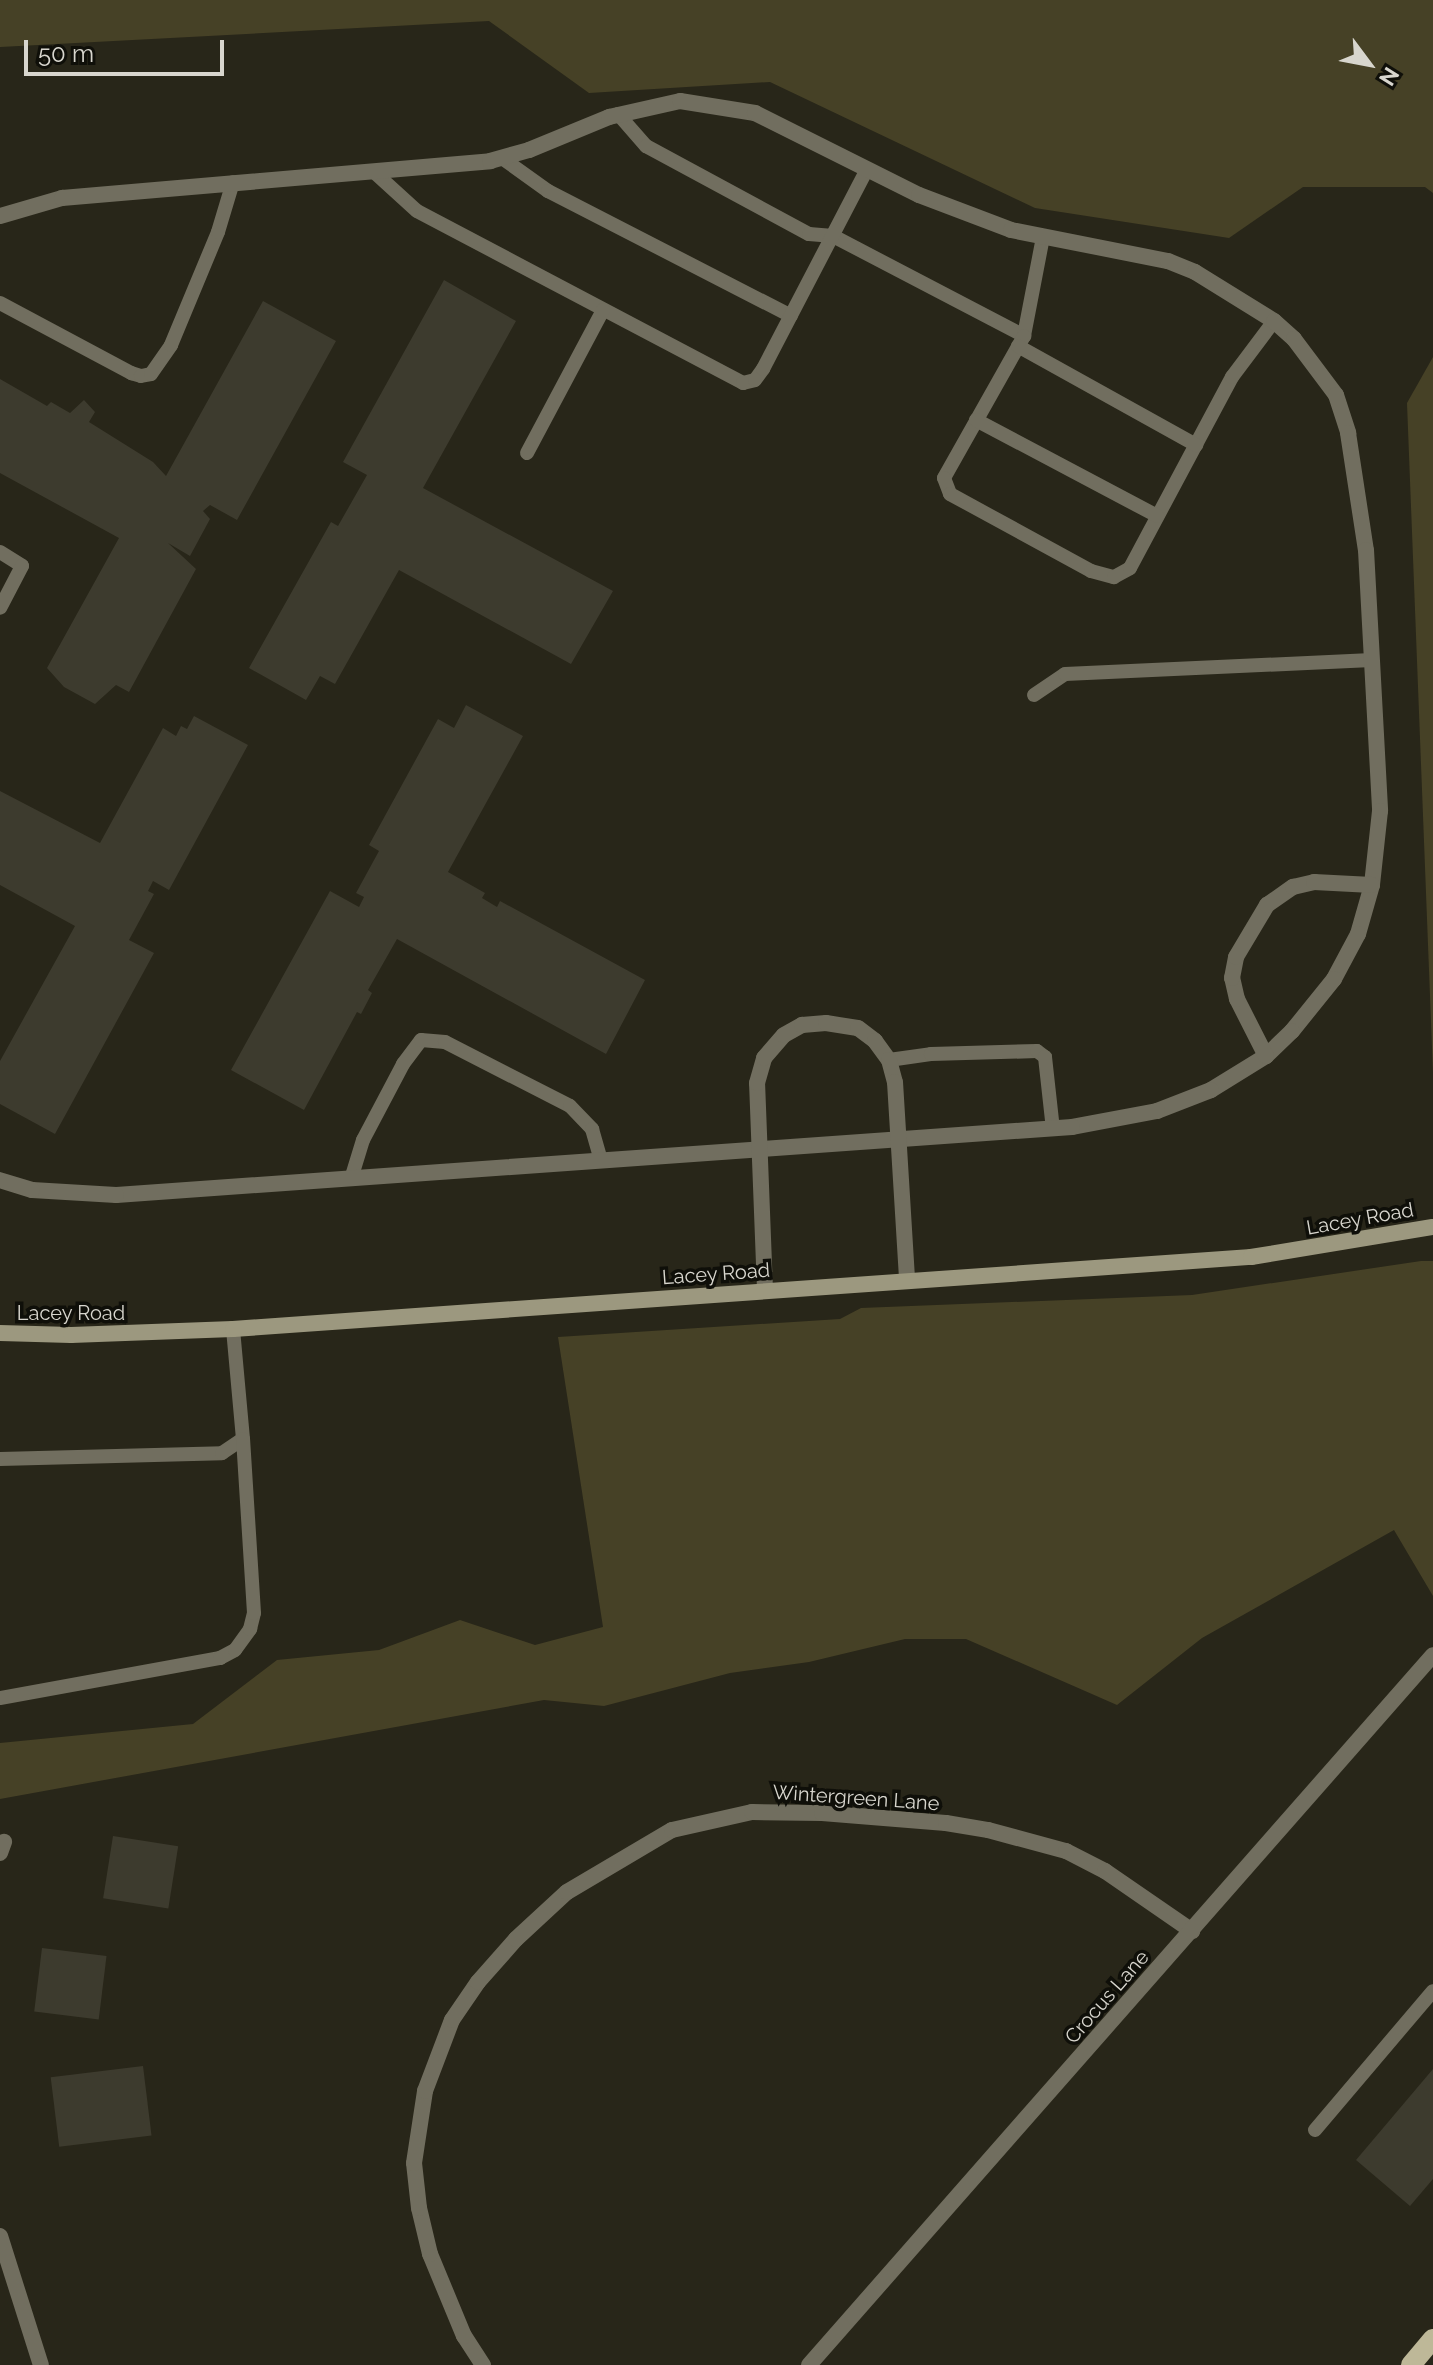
<!DOCTYPE html>
<html>
<head>
<meta charset="utf-8">
<style>
  body { margin:0 }
  #map { position:relative; width:1433px; height:2365px; overflow:hidden; background:#282619; font-family:Raleway,sans-serif }
  div>[style] { position:absolute }
  .green>* { inset:0; background:#464126 }
  .building>* { inset:0; background:#3d3b2e; transform-origin:0 0 }
  .service>* { height:14px; margin:-7px; padding:0 7px; transform-origin:7px; border-radius:7px; background:#716e5f }
  .minor>* { height:16px; margin:-8px; padding:0 8px; transform-origin:8px; border-radius:8px; background:#716e5f }
  .secondary>* { height:16px; margin:-8px; padding:0 8px; transform-origin:8px; border-radius:8px; background:#9c987f }
  .primary>* { height:20px; margin:-10px; padding:0 10px; transform-origin:10px; border-radius:10px; background:#beb898 }
  span { translate:-50% -50%; white-space:nowrap; text-align:center; line-height:1.15; -webkit-text-stroke:7px #0f0f09; paint-order:stroke }
  .street-label { font-size:20px; color:#d8d6ce }
  .north { position:absolute; left:1329px; top:24px; width:80px; height:80px; -webkit-text-stroke:6px #0f0f09; paint-order:stroke; rotate:122deg; font-size:22px; font-weight:700; line-height:32px; text-align:center; color:#d8d6ce }
  .north::after { content:''; display:block; margin:auto; width:28px; height:36px; background:#d8d6ce; clip-path:polygon(50% 0,100% 100%,50% 72%,0 100%) }
  .scale { position:absolute; left:24px; top:40px; width:200px; height:36px; box-sizing:border-box; border:4px solid #d8d6ce; border-top:0; padding-left:10px; font-size:24px; line-height:28px; white-space:nowrap; color:#d8d6ce; -webkit-text-stroke:6px #0f0f09; paint-order:stroke }
</style>
</head>
<body>
<div id="map">
  <div class="green">
    <i style="clip-path:polygon(0 0,1433px 0,1433px 193px,1425px 187px,1303px 187px,1229px 238px,1035px 208px,770px 82px,589px 93px,489px 21px,0 47px)"></i>
    <i style="clip-path:polygon(1433px 357px,1433px 1073px,1407px 403px)"></i>
    <i style="clip-path:polygon(1421px 1261px,1433px 1261px,1433px 1596px,1394px 1530px,1202px 1638px,1117px 1705px,966px 1639px,905px 1639px,809px 1662px,730px 1673px,604px 1706px,544px 1700px,0 1799px,0 1743px,193px 1724px,277px 1660px,379px 1650px,460px 1620px,535px 1645px,603px 1627px,558px 1337px,840px 1319px,861px 1308px,1192px 1295px)"></i>
  </div>
  <div class="building">
    <i style="clip-path:polygon(444px 280px,516px 321px,423px 488px,613px 591px,571px 664px,399px 570px,335px 684px,320px 676px,306px 700px,249px 668px,331px 522px,338px 526px,367px 475px,343px 462px)"></i>
    <i style="clip-path:polygon(263px 301px,336px 341px,237px 520px,210px 505px,203px 511px,210px 519px,190px 556px,168px 543px,196px 569px,129px 692px,116px 685px,95px 704px,64px 687px,47px 668px,119px 538px,0 473px,0 379px,47px 406px,51px 402px,70px 413px,84px 400px,95px 412px,89px 422px,153px 462px,166px 476px)"></i>
    <i style="clip-path:polygon(466px 705px,523px 736px,448px 872px,485px 893px,482px 898px,497px 907px,500px 901px,645px 980px,606px 1054px,397px 939px,368px 990px,372px 993px,361px 1014px,357px 1012px,304px 1110px,231px 1070px,330px 891px,359px 907px,364px 897px,356px 893px,379px 851px,369px 845px,438px 719px,454px 728px)"></i>
    <i style="clip-path:polygon(194px 716px,248px 745px,169px 890px,153px 881px,148px 891px,154px 894px,129px 940px,154px 953px,55px 1134px,0 1104px,0 1061px,75px 926px,0 885px,0 791px,100px 843px,163px 728px,176px 736px,181px 726px,187px 729px)"></i>
    <i style="left:113px;top:1836px;width:66px;height:63px;rotate:9deg"></i>
    <i style="left:42px;top:1948px;width:65px;height:64px;rotate:7deg"></i>
    <i style="left:143px;top:2066px;width:70px;height:93px;rotate:83deg"></i>
    <i style="clip-path:polygon(1433px 2069px,1433px 2179px,1410px 2206px,1356px 2160px)"></i>
  </div>
  <div class="service">
    <i style="left:618px;top:114px;width:43px;rotate:48.8deg"></i>
    <i style="left:646px;top:146px;width:185px;rotate:28.4deg"></i>
    <i style="left:809px;top:234px;width:24px;rotate:5deg"></i>
    <i style="left:833px;top:236px;width:216px;rotate:27.6deg"></i>
    <i style="left:502px;top:158px;width:57px;rotate:35.7deg"></i>
    <i style="left:548px;top:191px;width:273px;rotate:27.2deg"></i>
    <i style="left:373px;top:171px;width:59px;rotate:42.3deg"></i>
    <i style="left:417px;top:211px;width:369px;rotate:27.8deg"></i>
    <i style="left:743px;top:383px;width:12px;rotate:-14deg"></i>
    <i style="left:755px;top:380px;width:14px;rotate:-54deg"></i>
    <i style="left:763px;top:369px;width:223px;rotate:-62.5deg"></i>
    <i style="left:1043px;top:237px;width:101px;rotate:100.9deg"></i>
    <i style="left:1024px;top:336px;width:163px;rotate:119.4deg"></i>
    <i style="left:944px;top:478px;width:17px;rotate:69deg"></i>
    <i style="left:950px;top:494px;width:161px;rotate:28.6deg"></i>
    <i style="left:1091px;top:571px;width:24px;rotate:15deg"></i>
    <i style="left:1114px;top:577px;width:18px;rotate:-29deg"></i>
    <i style="left:1130px;top:568px;width:217px;rotate:-61.9deg"></i>
    <i style="left:1232px;top:377px;width:70px;rotate:-53.1deg"></i>
    <i style="left:0;top:303px;width:149px;rotate:28.1deg"></i>
    <i style="left:131px;top:373px;width:10px;rotate:17deg"></i>
    <i style="left:141px;top:376px;width:10px;rotate:-11deg"></i>
    <i style="left:151px;top:374px;width:35px;rotate:-55deg"></i>
    <i style="left:171px;top:345px;width:122px;rotate:-67.4deg"></i>
    <i style="left:218px;top:232px;width:52px;rotate:-73.3deg"></i>
    <i style="left:1018px;top:346px;width:204px;rotate:29.1deg"></i>
    <i style="left:976px;top:420px;width:205px;rotate:27.9deg"></i>
    <i style="left:527px;top:453px;width:162px;rotate:-62deg"></i>
    <i style="left:0;top:552px;width:26px;rotate:32deg"></i>
    <i style="left:22px;top:566px;width:47px;rotate:117.6deg"></i>
    <i style="left:1034px;top:695px;width:37px;rotate:-34deg"></i>
    <i style="left:1065px;top:674px;width:307px;rotate:-2.6deg"></i>
    <i style="left:889px;top:1060px;width:42px;rotate:-8.1deg"></i>
    <i style="left:931px;top:1054px;width:106px;rotate:-1.6deg"></i>
    <i style="left:1037px;top:1051px;width:10px;rotate:37deg"></i>
    <i style="left:1045px;top:1057px;width:72px;rotate:83.7deg"></i>
    <i style="left:351px;top:1179px;width:41px;rotate:-72.9deg"></i>
    <i style="left:363px;top:1140px;width:86px;rotate:-62.2deg"></i>
    <i style="left:403px;top:1064px;width:30px;rotate:-53deg"></i>
    <i style="left:421px;top:1040px;width:24px;rotate:5deg"></i>
    <i style="left:445px;top:1042px;width:140px;rotate:27.1deg"></i>
    <i style="left:570px;top:1106px;width:32px;rotate:46deg"></i>
    <i style="left:592px;top:1129px;width:32px;rotate:74deg"></i>
    <i style="left:0;top:1459px;width:222px;rotate:-1.5deg"></i>
    <i style="left:222px;top:1453px;width:25px;rotate:-34deg"></i>
    <i style="left:243px;top:1439px;width:110px;rotate:-95.2deg"></i>
    <i style="left:0;top:1698px;width:224px;rotate:-10.3deg"></i>
    <i style="left:220px;top:1658px;width:17px;rotate:-28deg"></i>
    <i style="left:235px;top:1650px;width:26px;rotate:-54deg"></i>
    <i style="left:250px;top:1629px;width:16px;rotate:-76deg"></i>
    <i style="left:254px;top:1613px;width:174px;rotate:-93.6deg"></i>
    <i style="left:1315px;top:2130px;width:182px;rotate:-49.7deg"></i>
  </div>
  <div class="minor">
    <i style="left:0;top:216px;width:65px;rotate:-16.2deg"></i>
    <i style="left:62px;top:198px;width:430px;rotate:-4.9deg"></i>
    <i style="left:490px;top:161px;width:41px;rotate:-15.8deg"></i>
    <i style="left:529px;top:150px;width:87px;rotate:-22.4deg"></i>
    <i style="left:609px;top:117px;width:73px;rotate:-12.7deg"></i>
    <i style="left:680px;top:101px;width:76px;rotate:9.1deg"></i>
    <i style="left:755px;top:113px;width:183px;rotate:26.6deg"></i>
    <i style="left:919px;top:195px;width:98px;rotate:20.8deg"></i>
    <i style="left:1011px;top:230px;width:160px;rotate:11.2deg"></i>
    <i style="left:1168px;top:261px;width:29px;rotate:22deg"></i>
    <i style="left:1195px;top:272px;width:93px;rotate:31.8deg"></i>
    <i style="left:1274px;top:321px;width:27px;rotate:42deg"></i>
    <i style="left:1294px;top:339px;width:70px;rotate:53.1deg"></i>
    <i style="left:1336px;top:395px;width:40px;rotate:72deg"></i>
    <i style="left:1348px;top:433px;width:118px;rotate:81.3deg"></i>
    <i style="left:1366px;top:550px;width:261px;rotate:86.9deg"></i>
    <i style="left:1380px;top:811px;width:74px;rotate:96.2deg"></i>
    <i style="left:1372px;top:885px;width:51px;rotate:105.9deg"></i>
    <i style="left:1358px;top:934px;width:51px;rotate:118.1deg"></i>
    <i style="left:1334px;top:979px;width:67px;rotate:128.9deg"></i>
    <i style="left:1292px;top:1031px;width:36px;rotate:136deg"></i>
    <i style="left:1266px;top:1056px;width:65px;rotate:148.3deg"></i>
    <i style="left:1211px;top:1090px;width:58px;rotate:158.7deg"></i>
    <i style="left:1157px;top:1111px;width:86px;rotate:169.3deg"></i>
    <i style="left:1072px;top:1127px;width:958px;rotate:175.93deg"></i>
    <i style="left:116px;top:1195px;width:84px;rotate:-176.6deg"></i>
    <i style="left:32px;top:1190px;width:34px;rotate:-163deg"></i>
    <i style="left:1266px;top:1056px;width:64px;rotate:-117deg"></i>
    <i style="left:1237px;top:999px;width:22px;rotate:-103deg"></i>
    <i style="left:1232px;top:978px;width:21px;rotate:-79deg"></i>
    <i style="left:1236px;top:957px;width:61px;rotate:-59.2deg"></i>
    <i style="left:1267px;top:905px;width:32px;rotate:-35deg"></i>
    <i style="left:1293px;top:887px;width:22px;rotate:-13deg"></i>
    <i style="left:1314px;top:882px;width:58px;rotate:3deg"></i>
    <i style="left:765px;top:1290px;width:207px;rotate:-92.2deg"></i>
    <i style="left:757px;top:1083px;width:26px;rotate:-74deg"></i>
    <i style="left:764px;top:1058px;width:30px;rotate:-49deg"></i>
    <i style="left:784px;top:1035px;width:21px;rotate:-29deg"></i>
    <i style="left:802px;top:1025px;width:24px;rotate:-5deg"></i>
    <i style="left:826px;top:1023px;width:32px;rotate:9deg"></i>
    <i style="left:858px;top:1028px;width:21px;rotate:37deg"></i>
    <i style="left:875px;top:1041px;width:24px;rotate:54deg"></i>
    <i style="left:889px;top:1060px;width:23px;rotate:75deg"></i>
    <i style="left:895px;top:1082px;width:197px;rotate:86.5deg"></i>
    <i style="left:0;top:1853px;width:12px;rotate:-70deg"></i>
    <i style="left:0;top:2236px;width:135px;rotate:72.4deg"></i>
    <i style="left:483px;top:2365px;width:35px;rotate:-123deg"></i>
    <i style="left:464px;top:2336px;width:89px;rotate:-112.5deg"></i>
    <i style="left:430px;top:2254px;width:47px;rotate:-103.4deg"></i>
    <i style="left:419px;top:2208px;width:45px;rotate:-96.3deg"></i>
    <i style="left:414px;top:2163px;width:73px;rotate:-81.3deg"></i>
    <i style="left:425px;top:2091px;width:76px;rotate:-69.2deg"></i>
    <i style="left:452px;top:2020px;width:46px;rotate:-55.6deg"></i>
    <i style="left:478px;top:1982px;width:57px;rotate:-48.5deg"></i>
    <i style="left:516px;top:1939px;width:69px;rotate:-42.7deg"></i>
    <i style="left:567px;top:1892px;width:122px;rotate:-30.6deg"></i>
    <i style="left:672px;top:1830px;width:82px;rotate:-12.7deg"></i>
    <i style="left:752px;top:1812px;width:70px;rotate:0.8deg"></i>
    <i style="left:822px;top:1813px;width:124px;rotate:4.6deg"></i>
    <i style="left:946px;top:1823px;width:43px;rotate:9.5deg"></i>
    <i style="left:988px;top:1830px;width:81px;rotate:15.1deg"></i>
    <i style="left:1066px;top:1851px;width:44px;rotate:27.1deg"></i>
    <i style="left:1105px;top:1871px;width:106px;rotate:34.6deg"></i>
    <i style="left:809px;top:2365px;width:945px;rotate:-48.69deg"></i>
  </div>
  <div class="secondary">
    <i style="left:0;top:1333px;width:71px;rotate:1.6deg"></i>
    <i style="left:71px;top:1335px;width:162px;rotate:-2.1deg"></i>
    <i style="left:233px;top:1329px;width:1021px;rotate:-4.05deg"></i>
    <i style="left:1251px;top:1257px;width:184px;rotate:-9.4deg"></i>
  </div>
  <div class="primary">
    <i style="left:1411px;top:2365px;width:34px;rotate:-50deg"></i>
  </div>
  <div class="street-label">
    <span style="left:1360px;top:1219px;rotate:-10deg">Lacey Road</span>
    <span style="left:716px;top:1274px;rotate:-4deg">Lacey Road</span>
    <span style="left:71px;top:1313px">Lacey Road</span>
    <span style="left:856px;top:1798px;rotate:4deg">Wintergreen Lane</span>
    <span style="left:1107px;top:1997px;rotate:-49deg">Crocus Lane</span>
  </div>
  <div class="north">N</div>
  <div class="scale">50 m</div>
</div>
</body>
</html>
